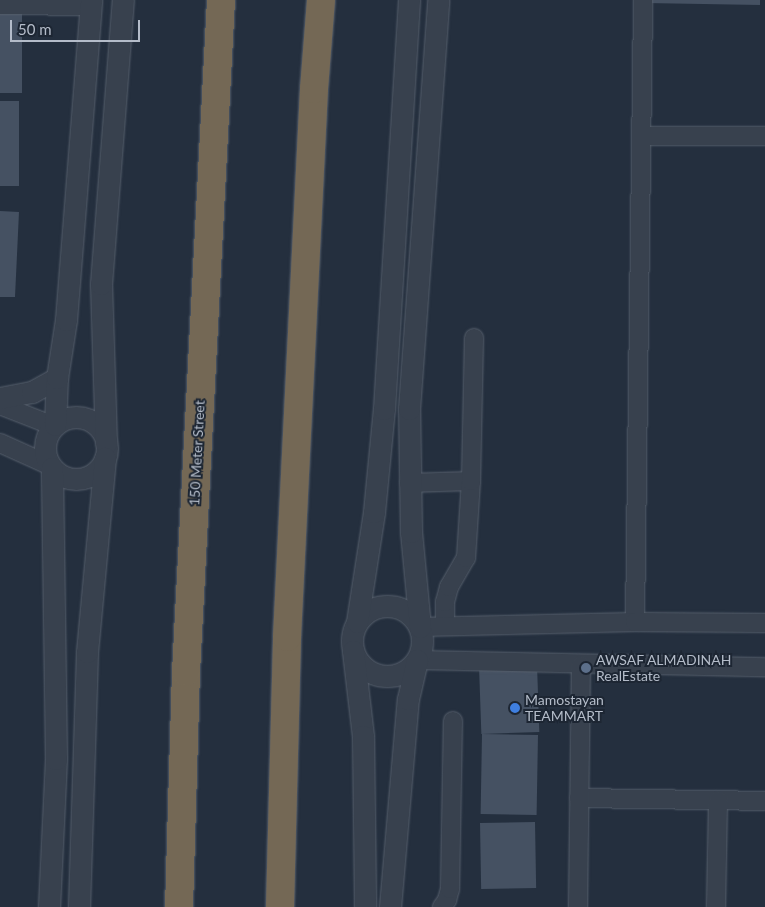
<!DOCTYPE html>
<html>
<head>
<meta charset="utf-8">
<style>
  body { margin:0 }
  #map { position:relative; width:765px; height:907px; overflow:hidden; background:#242f3e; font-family:Lato,sans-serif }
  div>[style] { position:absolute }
  .building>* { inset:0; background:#455162; transform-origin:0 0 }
  .roads { filter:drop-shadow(0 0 1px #565f6c) drop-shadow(0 0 1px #565f6c) }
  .minor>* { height:18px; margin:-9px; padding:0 9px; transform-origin:9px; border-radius:9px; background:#38414e }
  .tertiary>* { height:21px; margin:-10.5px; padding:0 10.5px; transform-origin:10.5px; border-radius:10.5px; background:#38414e }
  .tertiary>.ring { margin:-10.5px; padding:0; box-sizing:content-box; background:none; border:21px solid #38414e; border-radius:50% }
  .motorway>* { height:28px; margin:-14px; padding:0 14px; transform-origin:14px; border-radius:14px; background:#746855 }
  .dots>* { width:14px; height:14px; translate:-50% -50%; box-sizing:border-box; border:2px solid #1d2633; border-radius:50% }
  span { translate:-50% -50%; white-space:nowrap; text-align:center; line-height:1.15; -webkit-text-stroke:4px #1d2633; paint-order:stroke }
  .street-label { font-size:14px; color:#b4bcc9 }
  .poi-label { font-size:14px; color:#b4bcc9 }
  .left { translate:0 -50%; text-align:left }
  .scale { position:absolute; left:10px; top:20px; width:130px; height:22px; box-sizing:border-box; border:2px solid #b4bcc9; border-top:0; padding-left:6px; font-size:15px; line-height:18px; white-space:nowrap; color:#b4bcc9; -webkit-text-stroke:4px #1d2633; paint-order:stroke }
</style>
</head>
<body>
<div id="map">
  <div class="building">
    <i style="clip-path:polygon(645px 0,760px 0,760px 5px,645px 3px)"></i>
    <i style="left:0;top:8px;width:22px;height:85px"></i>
    <i style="left:0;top:101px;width:19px;height:85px"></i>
    <i style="clip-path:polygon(0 211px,19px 212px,15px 297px,0 297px)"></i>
    <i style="left:537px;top:665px;width:67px;height:58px;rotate:88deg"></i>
    <i style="left:482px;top:734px;width:56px;height:80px;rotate:1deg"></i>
    <i style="left:535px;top:822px;width:66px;height:55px;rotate:89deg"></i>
  </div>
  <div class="roads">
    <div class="minor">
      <i style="left:0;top:5px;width:91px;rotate:0.6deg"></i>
      <i style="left:641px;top:136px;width:124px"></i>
      <i style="left:0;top:405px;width:58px;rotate:21.3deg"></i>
      <i style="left:0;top:443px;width:56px;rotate:24.3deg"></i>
      <i style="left:409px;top:483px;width:62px;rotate:-1.8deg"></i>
      <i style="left:635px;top:622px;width:622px;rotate:-89.26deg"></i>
      <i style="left:445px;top:626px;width:24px;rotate:-90deg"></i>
      <i style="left:445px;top:602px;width:16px;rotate:-75deg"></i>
      <i style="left:449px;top:587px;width:34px;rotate:-60deg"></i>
      <i style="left:466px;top:558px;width:77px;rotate:-86.3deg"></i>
      <i style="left:471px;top:481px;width:143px;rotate:-88.8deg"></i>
      <i style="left:420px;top:627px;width:215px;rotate:-1.3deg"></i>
      <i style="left:635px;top:622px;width:130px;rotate:0.4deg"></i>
      <i style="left:417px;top:660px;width:348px;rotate:1.2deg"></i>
      <i style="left:579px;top:798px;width:186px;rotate:0.9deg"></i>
      <i style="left:442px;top:907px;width:9px;rotate:-54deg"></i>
      <i style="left:447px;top:900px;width:11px;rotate:-75deg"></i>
      <i style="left:450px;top:889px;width:168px;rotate:-89deg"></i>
      <i style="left:578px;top:907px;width:242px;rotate:-89.3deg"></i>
      <i style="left:716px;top:907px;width:107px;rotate:-88.9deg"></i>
    </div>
    <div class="tertiary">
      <i style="left:0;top:398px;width:33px;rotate:-11deg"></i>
      <i style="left:32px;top:392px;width:29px;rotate:-29deg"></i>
      <i class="ring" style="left:45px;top:417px;width:41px;height:41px"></i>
      <i style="left:55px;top:425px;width:47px;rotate:-87.6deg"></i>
      <i style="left:57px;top:378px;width:59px;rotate:-81.2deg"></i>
      <i style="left:66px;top:320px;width:321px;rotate:-85.5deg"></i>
      <i style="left:106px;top:443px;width:159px;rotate:-91.8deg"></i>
      <i style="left:101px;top:284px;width:285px;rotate:-85.6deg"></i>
      <i class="ring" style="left:352px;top:606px;width:49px;height:49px"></i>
      <i style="left:357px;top:622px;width:111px;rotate:-81.2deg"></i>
      <i style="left:374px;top:512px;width:103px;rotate:-84.5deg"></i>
      <i style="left:384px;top:409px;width:410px;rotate:-86.5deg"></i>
      <i style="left:420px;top:627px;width:95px;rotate:-95.4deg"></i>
      <i style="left:411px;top:532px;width:123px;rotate:-90.9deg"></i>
      <i style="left:409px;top:409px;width:410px;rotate:-85.9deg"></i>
      <i style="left:353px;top:651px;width:86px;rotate:83.3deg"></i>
      <i style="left:363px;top:736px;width:171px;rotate:89.3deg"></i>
      <i style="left:49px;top:907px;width:148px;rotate:-87.3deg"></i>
      <i style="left:56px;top:759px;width:291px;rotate:-90.8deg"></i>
      <i style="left:79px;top:907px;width:255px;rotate:-88.2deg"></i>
      <i style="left:87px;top:652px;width:195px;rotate:-84.7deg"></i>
      <i style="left:390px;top:907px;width:209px;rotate:-85.1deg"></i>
      <i style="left:408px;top:699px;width:40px;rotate:-77deg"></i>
    </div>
    <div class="motorway">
      <i style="left:179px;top:907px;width:235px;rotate:-88.3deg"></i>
      <i style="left:186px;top:672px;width:673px;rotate:-87.02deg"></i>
      <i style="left:280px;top:907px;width:270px;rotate:-88.5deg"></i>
      <i style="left:287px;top:637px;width:549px;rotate:-87.18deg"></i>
      <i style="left:314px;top:89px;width:89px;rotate:-85.5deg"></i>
    </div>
  </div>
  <div class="dots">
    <i style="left:586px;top:668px;background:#5c6f8a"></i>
    <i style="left:515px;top:708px;background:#3f7fe0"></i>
  </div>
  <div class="street-label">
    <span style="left:197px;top:453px;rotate:-87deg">150 Meter Street</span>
  </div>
  <div class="poi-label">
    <span class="left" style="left:596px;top:668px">AWSAF ALMADINAH<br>RealEstate</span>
    <span class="left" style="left:525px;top:708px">Mamostayan<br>TEAMMART</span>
  </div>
  <div class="scale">50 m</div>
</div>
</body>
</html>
